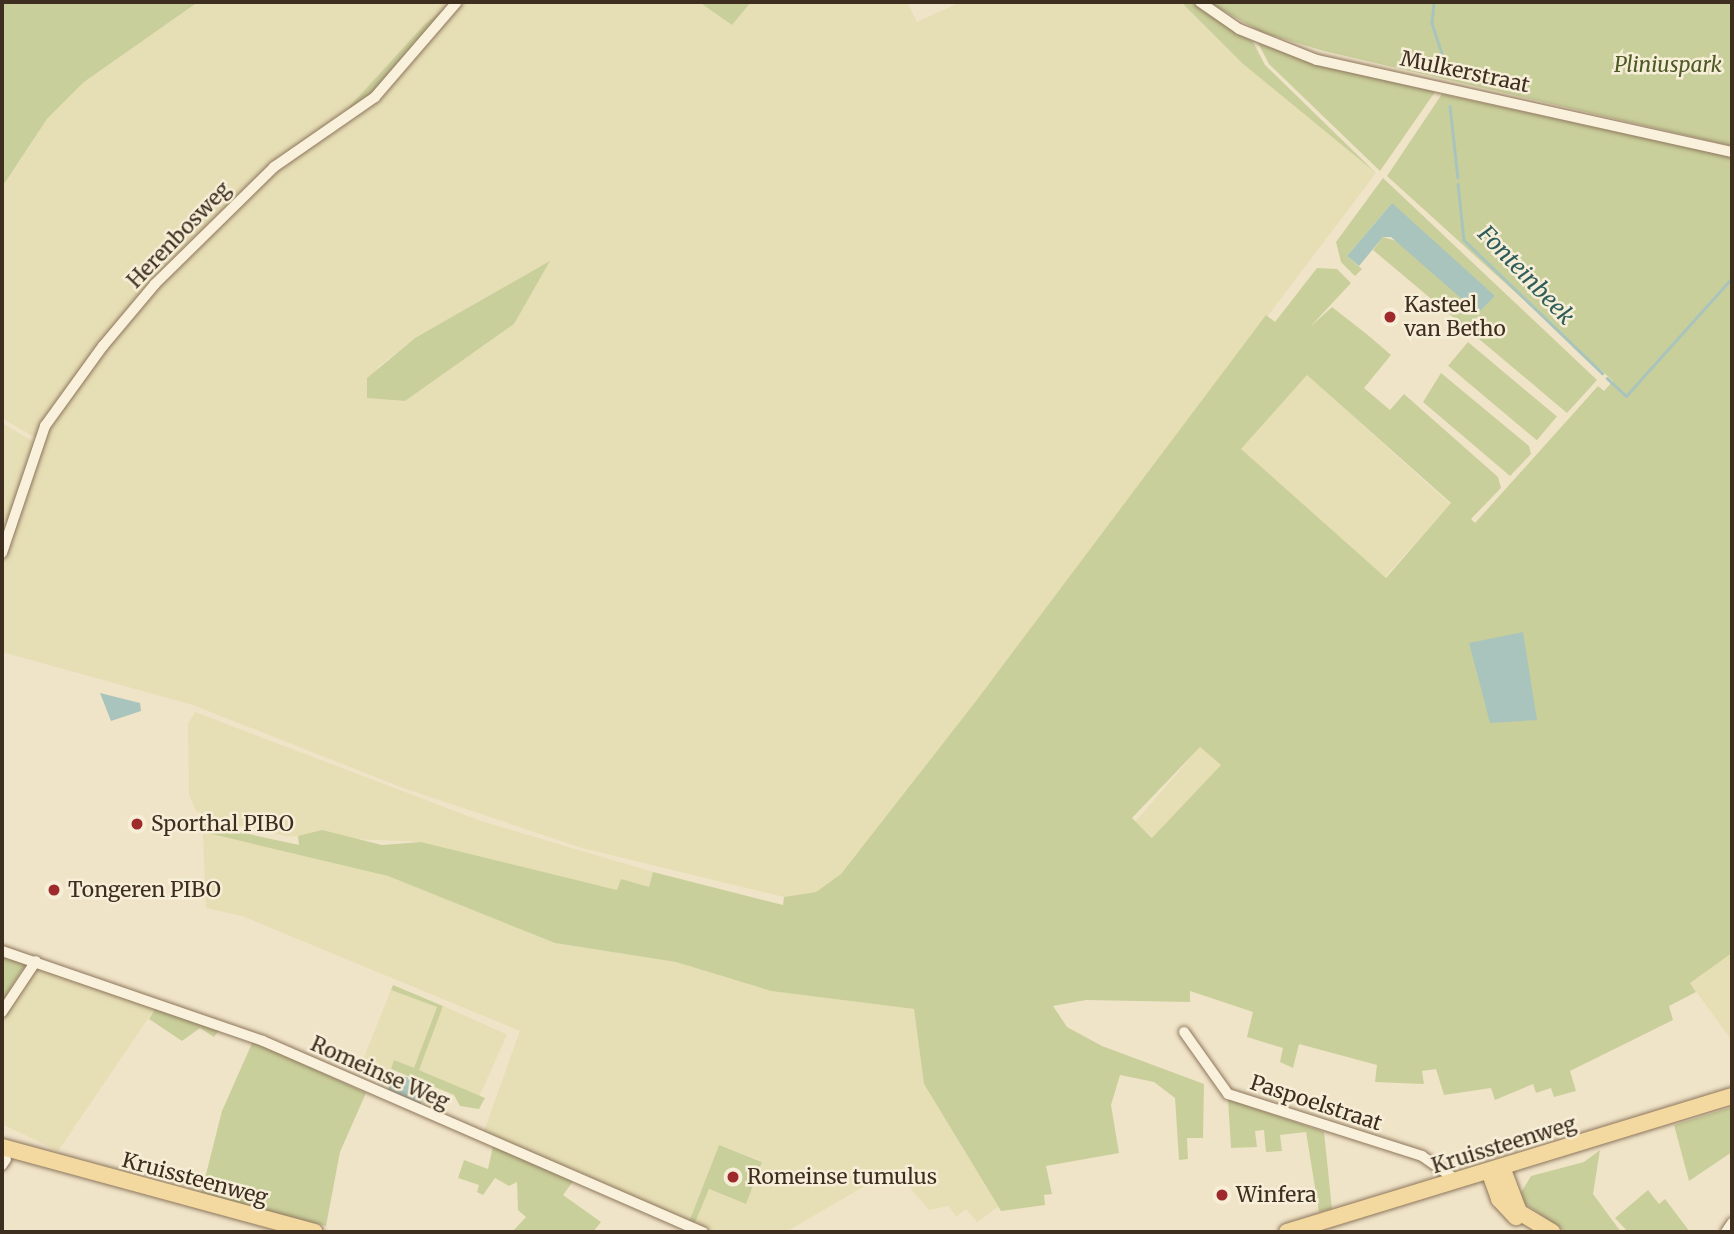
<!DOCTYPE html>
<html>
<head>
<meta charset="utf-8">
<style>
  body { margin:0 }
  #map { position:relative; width:1734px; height:1234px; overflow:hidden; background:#f0e4c8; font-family:Merriweather,serif }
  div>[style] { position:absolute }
  .farmland>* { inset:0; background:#e6deb5; transform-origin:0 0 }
  .green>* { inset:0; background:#c9cf9b; transform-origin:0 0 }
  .water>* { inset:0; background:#a9c4bc }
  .stream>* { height:2.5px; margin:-1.25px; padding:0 1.25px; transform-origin:1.25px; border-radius:1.25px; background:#a9c4bc }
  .roads { filter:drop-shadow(0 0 2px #8d765c) drop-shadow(0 0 2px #8d765c) }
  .street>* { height:10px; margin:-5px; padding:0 5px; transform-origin:5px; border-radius:5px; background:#faf1dc }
  .primary>* { height:16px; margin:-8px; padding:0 8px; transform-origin:8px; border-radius:8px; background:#f3d9a0 }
  .dots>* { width:19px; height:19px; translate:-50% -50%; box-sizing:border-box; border:4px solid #f7eed8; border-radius:50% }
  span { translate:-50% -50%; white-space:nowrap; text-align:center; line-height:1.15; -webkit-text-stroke:5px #f7eed8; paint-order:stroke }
  .park-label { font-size:21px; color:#4d5a26; font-style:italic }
  .street-label { font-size:21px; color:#3d2e20 }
  .poi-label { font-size:21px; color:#3d2e20 }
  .left { translate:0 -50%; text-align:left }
  .water-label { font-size:23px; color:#2f5d5a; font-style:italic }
  .frame { position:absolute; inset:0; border:4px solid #3d2e20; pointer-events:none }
</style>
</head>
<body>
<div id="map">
  <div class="farmland">
    <i style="clip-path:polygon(198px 2px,450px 2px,342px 115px,156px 279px,36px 438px,2px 418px,2px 187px,47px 119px,84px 82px)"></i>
    <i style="clip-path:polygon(evenodd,462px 2px,699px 2px,732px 25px,751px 2px,907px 2px,917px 22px,961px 2px,1181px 2px,1242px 63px,1376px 173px,976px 701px,841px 874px,816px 892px,784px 897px,582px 848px,403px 788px,193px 705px,2px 652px,2px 559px,53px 418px,150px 293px,279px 167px,354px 120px,462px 2px,549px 262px,514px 324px,405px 401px,367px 398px,378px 367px,415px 338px,549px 262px)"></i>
    <i style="left:1307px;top:375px;width:193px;height:100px;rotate:42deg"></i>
    <i style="clip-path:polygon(2px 423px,34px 442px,8px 522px,2px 517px)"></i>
    <i style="clip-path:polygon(195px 712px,481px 821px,653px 872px,649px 887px,617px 890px,421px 842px,286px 836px,213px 820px,196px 811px,189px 795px,188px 724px)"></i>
    <i style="left:1200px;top:747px;width:28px;height:99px;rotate:41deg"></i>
    <i style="clip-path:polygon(203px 832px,388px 876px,555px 943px,676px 962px,771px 991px,914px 1009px,924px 1084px,998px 1207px,977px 1222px,966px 1209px,956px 1217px,949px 1206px,929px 1210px,894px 1169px,786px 1232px,710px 1232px,694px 1225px,708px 1189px,746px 1204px,762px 1161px,719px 1145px,689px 1222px,484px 1131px,520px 1031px,242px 916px,206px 908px)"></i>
    <i style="clip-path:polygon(1732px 953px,1732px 1041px,1690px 983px)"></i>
    <i style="clip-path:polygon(38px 967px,158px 1004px,58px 1151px,2px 1124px,2px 1021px)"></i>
    <i style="clip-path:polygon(391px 990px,437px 1006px,414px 1069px,394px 1061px,388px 1076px,361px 1065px)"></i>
    <i style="left:443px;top:1006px;width:70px;height:68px;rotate:24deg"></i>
  </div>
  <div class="green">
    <i style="clip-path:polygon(2px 2px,198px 2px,84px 82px,47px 119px,2px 187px)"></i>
    <i style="clip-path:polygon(452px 2px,370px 97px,342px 115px,425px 24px)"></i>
    <i style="clip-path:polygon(699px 2px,751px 2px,732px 25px)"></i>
    <i style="clip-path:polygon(1181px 2px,1193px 2px,1253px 42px,1265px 65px,1376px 173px,1242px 63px)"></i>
    <i style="clip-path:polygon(1208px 2px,1732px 2px,1732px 146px,1324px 51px,1261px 32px)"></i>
    <i style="clip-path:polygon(1258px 43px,1317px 64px,1435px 92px,1380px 171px,1269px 64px)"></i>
    <i style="clip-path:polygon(evenodd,1442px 94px,1732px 157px,1732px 953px,1690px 983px,1696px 992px,1669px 1006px,1673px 1020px,1570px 1071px,1576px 1091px,1554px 1097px,1551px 1088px,1536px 1093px,1533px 1084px,1495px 1100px,1491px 1088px,1444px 1095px,1436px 1069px,1422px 1071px,1424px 1084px,1375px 1082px,1377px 1065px,1299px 1044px,1293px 1068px,1280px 1062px,1283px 1048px,1247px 1037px,1253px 1012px,1190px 991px,1190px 1002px,1086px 1000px,1053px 1006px,1067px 1027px,1102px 1046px,1204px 1084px,1203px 1138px,1187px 1138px,1188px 1159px,1179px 1160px,1175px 1098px,1154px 1082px,1120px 1075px,1111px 1105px,1119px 1153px,1046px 1166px,1052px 1194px,1044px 1195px,1045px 1205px,1001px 1211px,924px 1084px,914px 1009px,771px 991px,676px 962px,555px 943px,388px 876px,203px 832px,203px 824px,299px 845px,298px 836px,322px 830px,382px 845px,421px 842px,617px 890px,621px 879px,649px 887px,653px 872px,783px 905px,784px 897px,816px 892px,841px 874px,976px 701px,1266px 315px,1275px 322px,1317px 268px,1337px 269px,1351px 283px,1310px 327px,1332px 307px,1369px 336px,1391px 355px,1364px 388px,1390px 410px,1404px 394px,1498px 477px,1501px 488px,1471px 519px,1475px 523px,1598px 386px,1604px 391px,1613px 381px,1387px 176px,1442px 94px,1307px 375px,1451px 503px,1386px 578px,1241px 449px,1307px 375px,1442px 94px,1200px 747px,1221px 765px,1152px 838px,1132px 818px,1200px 747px)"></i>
    <i style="clip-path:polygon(1383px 178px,1597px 380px,1567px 413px,1373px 250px,1383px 237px,1400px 242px,1478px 312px,1392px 203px,1347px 256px,1362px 269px,1355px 276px,1341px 262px,1336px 242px)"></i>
    <i style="clip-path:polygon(550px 261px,514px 324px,405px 401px,367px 398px,367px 378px,415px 338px)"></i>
    <i style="left:1468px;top:342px;width:116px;height:31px;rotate:40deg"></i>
    <i style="clip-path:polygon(1441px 373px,1529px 446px,1531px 454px,1510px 476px,1423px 402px)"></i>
    <i style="clip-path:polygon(2px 955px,26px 964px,2px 1002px)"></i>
    <i style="clip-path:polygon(393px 985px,443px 1006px,419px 1070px,485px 1098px,479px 1109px,460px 1106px,454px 1095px,391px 1069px,394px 1060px,414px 1068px,437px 1007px,391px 990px)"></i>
    <i style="clip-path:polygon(158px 1004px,221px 1028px,214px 1037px,200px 1028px,182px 1041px,149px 1019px)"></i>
    <i style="clip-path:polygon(253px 1041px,366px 1093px,340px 1152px,326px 1226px,201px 1194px,222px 1111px)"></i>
    <i style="clip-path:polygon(1228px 1099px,1324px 1132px,1332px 1209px,1319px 1212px,1306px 1132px,1280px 1135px,1282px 1151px,1266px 1152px,1264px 1130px,1255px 1131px,1257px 1147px,1231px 1148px)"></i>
    <i style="clip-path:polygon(1732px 1107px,1732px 1152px,1689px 1181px,1674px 1125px)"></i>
    <i style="clip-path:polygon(719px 1145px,762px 1162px,746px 1204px,709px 1189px,694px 1225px,689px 1222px)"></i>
    <i style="clip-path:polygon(493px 1146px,574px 1180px,563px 1195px,601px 1222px,593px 1232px,512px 1232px,526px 1217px,518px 1210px,517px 1182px,509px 1186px,495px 1178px,483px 1195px,477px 1192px,479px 1185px,458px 1178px,464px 1160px,488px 1169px)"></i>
    <i style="clip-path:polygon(1600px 1150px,1593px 1194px,1621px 1232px,1566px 1232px,1524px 1203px,1520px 1194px,1531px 1176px,1584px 1162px)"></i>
    <i style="clip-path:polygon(1648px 1190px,1659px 1204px,1665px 1199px,1690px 1232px,1628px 1232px,1615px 1218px)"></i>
  </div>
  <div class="water">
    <i style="clip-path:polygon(1392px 203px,1495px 296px,1478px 313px,1391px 237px,1383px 237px,1359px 266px,1347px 256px)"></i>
    <i style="clip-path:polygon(1523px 632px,1537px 720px,1490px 723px,1469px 643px)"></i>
    <i style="clip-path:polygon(100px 693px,140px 703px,141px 711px,111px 721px)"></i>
    <i style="clip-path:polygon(396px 1073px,427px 1085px,420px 1106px,387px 1091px)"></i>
  </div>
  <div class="stream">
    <i style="left:1434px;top:2px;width:21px;rotate:95deg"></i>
    <i style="left:1432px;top:23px;width:35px;rotate:72deg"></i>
    <i style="left:1450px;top:106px;width:72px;rotate:83.7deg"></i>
    <i style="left:1458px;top:184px;width:56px;rotate:83.9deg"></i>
    <i style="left:1464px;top:240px;width:192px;rotate:43.9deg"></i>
    <i style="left:1607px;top:378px;width:26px;rotate:43deg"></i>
    <i style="left:1626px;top:396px;width:159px;rotate:-48.1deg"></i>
  </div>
  <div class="roads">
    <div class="street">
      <i style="left:1200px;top:2px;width:47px;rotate:34.7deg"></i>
      <i style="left:1239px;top:29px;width:84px;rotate:21.7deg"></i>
      <i style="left:1317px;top:60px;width:425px;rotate:12.5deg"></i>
      <i style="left:2px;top:553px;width:134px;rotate:-71.3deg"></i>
      <i style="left:45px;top:426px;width:99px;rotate:-54.1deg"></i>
      <i style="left:103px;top:346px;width:81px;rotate:-50deg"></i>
      <i style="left:155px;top:284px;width:167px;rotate:-44.5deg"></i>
      <i style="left:274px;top:167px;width:123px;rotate:-34.7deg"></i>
      <i style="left:375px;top:97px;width:125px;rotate:-49.2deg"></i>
      <i style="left:2px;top:951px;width:276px;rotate:19deg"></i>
      <i style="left:263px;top:1041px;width:480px;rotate:23.5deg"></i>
      <i style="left:2px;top:1012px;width:61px;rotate:-56.3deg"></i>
      <i style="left:1184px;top:1032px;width:76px;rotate:54.6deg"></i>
      <i style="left:1228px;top:1094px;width:204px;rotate:17.7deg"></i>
      <i style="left:1422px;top:1156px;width:44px;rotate:34.8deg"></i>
      <i style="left:2px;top:1165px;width:7px;rotate:-56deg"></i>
      <i style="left:1726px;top:1232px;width:11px;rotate:-56deg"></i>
    </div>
    <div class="primary">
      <i style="left:2px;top:1147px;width:324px;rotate:15.2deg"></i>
      <i style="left:1502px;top:1167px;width:48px;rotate:69.3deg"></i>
      <i style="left:1519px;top:1212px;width:39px;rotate:31deg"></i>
      <i style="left:1489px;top:1171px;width:30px;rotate:70deg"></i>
      <i style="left:1499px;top:1199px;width:25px;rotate:47deg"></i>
      <i style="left:1287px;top:1232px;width:465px;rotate:-17deg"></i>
    </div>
  </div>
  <div class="dots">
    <i style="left:1390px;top:317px;background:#9e2a2b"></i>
    <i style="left:137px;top:824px;background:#9e2a2b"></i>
    <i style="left:54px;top:890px;background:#9e2a2b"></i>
    <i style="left:733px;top:1177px;background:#9e2a2b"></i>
    <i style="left:1222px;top:1195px;background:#9e2a2b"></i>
  </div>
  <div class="park-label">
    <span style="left:1668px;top:65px">Pliniuspark</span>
  </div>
  <div class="street-label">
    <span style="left:1465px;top:72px;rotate:12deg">Mulkerstraat</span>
    <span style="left:179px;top:235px;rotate:-46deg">Herenbosweg</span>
    <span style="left:380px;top:1073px;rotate:24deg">Romeinse Weg</span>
    <span style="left:1316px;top:1103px;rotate:18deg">Paspoelstraat</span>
    <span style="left:1504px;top:1145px;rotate:-17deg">Kruissteenweg</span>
    <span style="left:195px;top:1179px;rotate:15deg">Kruissteenweg</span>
  </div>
  <div class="poi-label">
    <span class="left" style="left:1404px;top:317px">Kasteel<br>van Betho</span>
    <span class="left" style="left:151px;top:824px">Sporthal PIBO</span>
    <span class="left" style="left:68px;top:890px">Tongeren PIBO</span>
    <span class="left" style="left:747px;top:1177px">Romeinse tumulus</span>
    <span class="left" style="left:1236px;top:1195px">Winfera</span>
  </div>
  <div class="water-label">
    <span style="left:1526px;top:275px;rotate:46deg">Fonteinbeek</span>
  </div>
  <div class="frame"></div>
</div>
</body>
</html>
